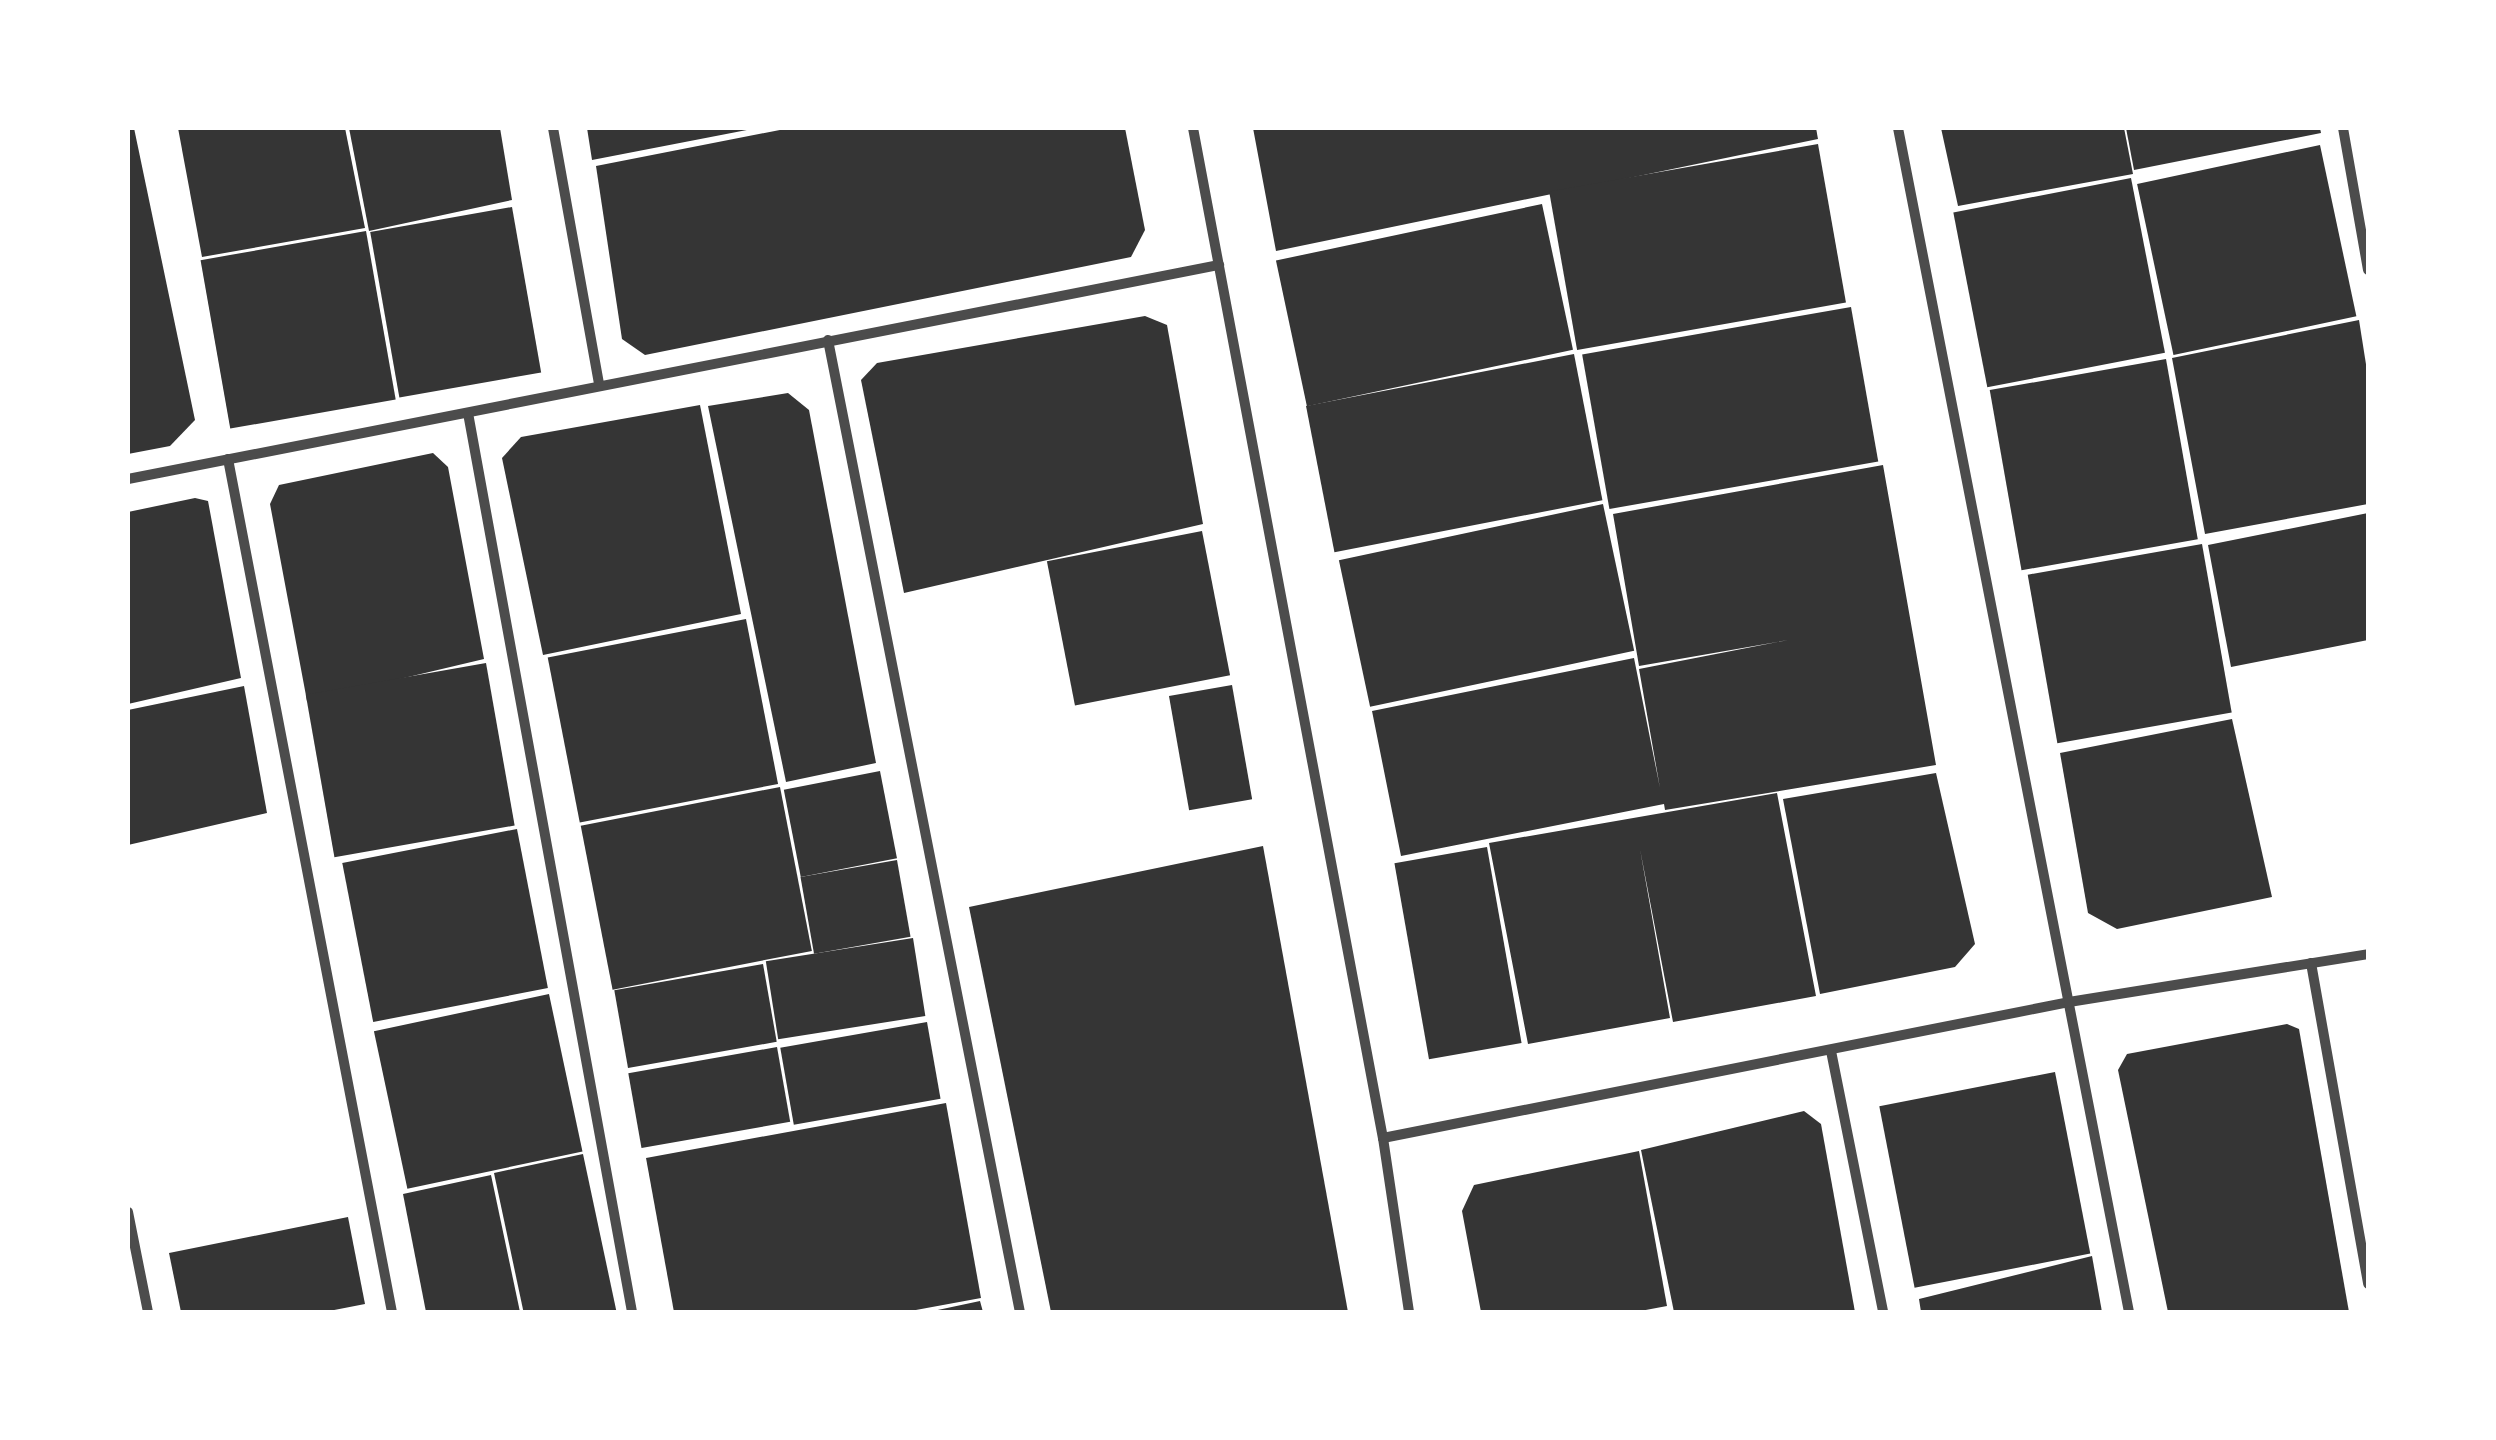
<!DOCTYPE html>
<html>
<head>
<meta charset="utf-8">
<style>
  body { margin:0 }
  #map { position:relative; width:2496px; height:1440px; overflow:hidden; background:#fff; font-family:"DM Sans",sans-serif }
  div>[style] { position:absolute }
  .building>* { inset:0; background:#353535; transform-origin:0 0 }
  .minor>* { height:10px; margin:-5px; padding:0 5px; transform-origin:5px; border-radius:5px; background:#4c4c4c }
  span { translate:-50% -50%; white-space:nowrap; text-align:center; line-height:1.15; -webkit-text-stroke:8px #fff; paint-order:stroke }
  .frame { position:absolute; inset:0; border:130px solid #fff; pointer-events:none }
</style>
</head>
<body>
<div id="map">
  <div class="building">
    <i style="clip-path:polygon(128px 128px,134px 128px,195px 420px,170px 446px,128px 454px)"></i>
    <i style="clip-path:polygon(178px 128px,345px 128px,365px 228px,202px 257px)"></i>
    <i style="clip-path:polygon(349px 128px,500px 128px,512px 200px,369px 231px)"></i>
    <i style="clip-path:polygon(587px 128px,752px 128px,752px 129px,592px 160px)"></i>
    <i style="clip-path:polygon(790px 128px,1125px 128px,1145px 230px,1131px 257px,645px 355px,622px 339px,596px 166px)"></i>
    <i style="clip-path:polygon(1253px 128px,1816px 128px,1818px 139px,1276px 251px)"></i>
    <i style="clip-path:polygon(1941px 128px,2124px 128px,2133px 174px,1958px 206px)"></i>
    <i style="clip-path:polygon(2126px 128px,2320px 128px,2321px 133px,2134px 170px)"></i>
    <i style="left:1818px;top:144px;width:161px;height:273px;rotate:80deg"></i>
    <i style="left:2320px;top:145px;width:175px;height:187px;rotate:78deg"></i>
    <i style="left:2131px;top:178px;width:178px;height:181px;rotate:79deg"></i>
    <i style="left:1542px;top:204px;width:149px;height:272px;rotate:78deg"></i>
    <i style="left:512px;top:207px;width:168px;height:144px;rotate:80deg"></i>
    <i style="left:366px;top:231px;width:171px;height:168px;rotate:80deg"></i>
    <i style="left:1851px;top:307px;width:157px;height:273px;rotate:80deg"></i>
    <i style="clip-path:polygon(1145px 316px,1167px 325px,1203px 524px,904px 593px,861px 380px,877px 363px)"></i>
    <i style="clip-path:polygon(2359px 320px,2368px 377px,2368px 504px,2205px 534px,2172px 358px)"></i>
    <i style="left:1574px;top:354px;width:149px;height:273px;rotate:79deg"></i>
    <i style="left:2166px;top:359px;width:183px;height:179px;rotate:80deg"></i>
    <i style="clip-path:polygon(788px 393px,809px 410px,876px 763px,786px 782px,708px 406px)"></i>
    <i style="clip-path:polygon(700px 405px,741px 614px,543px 655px,502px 458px,521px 437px)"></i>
    <i style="clip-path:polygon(433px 453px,448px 467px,484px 659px,307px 701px,270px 504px,279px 485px)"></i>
    <i style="clip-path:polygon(1883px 465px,1936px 765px,1665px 810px,1664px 804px,1401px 856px,1372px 711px,1634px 658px,1660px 788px,1639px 669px,1788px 640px,1639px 666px,1613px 514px)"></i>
    <i style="clip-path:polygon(195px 498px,208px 501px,241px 678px,128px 704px,128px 512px)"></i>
    <i style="left:1603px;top:504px;width:150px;height:270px;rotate:78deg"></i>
    <i style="clip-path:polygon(2368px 513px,2368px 640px,2231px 667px,2208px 545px)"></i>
    <i style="left:1202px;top:531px;width:147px;height:158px;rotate:79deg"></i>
    <i style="left:2202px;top:544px;width:171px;height:177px;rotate:80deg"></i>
    <i style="left:746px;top:619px;width:168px;height:202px;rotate:79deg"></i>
    <i style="left:486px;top:663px;width:165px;height:183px;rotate:80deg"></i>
    <i style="left:1232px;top:685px;width:116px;height:64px;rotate:80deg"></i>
    <i style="clip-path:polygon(244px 686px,267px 813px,128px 845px,128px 710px)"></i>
    <i style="clip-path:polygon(2232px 719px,2272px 897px,2117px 929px,2088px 913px,2060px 753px)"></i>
    <i style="left:880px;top:771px;width:89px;height:98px;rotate:79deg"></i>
    <i style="clip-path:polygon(1936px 773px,1975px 944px,1955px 967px,1820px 994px,1783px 799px)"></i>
    <i style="left:780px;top:787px;width:167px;height:203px;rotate:79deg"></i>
    <i style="clip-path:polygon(1777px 793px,1816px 996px,1673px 1022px,1640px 849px,1670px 1018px,1528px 1044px,1489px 843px)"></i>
    <i style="left:517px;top:829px;width:162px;height:178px;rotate:79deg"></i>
    <i style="clip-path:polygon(1263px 846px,1348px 1312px,1051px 1312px,969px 907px)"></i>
    <i style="left:1487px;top:847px;width:199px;height:94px;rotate:80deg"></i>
    <i style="left:897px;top:860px;width:78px;height:98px;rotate:80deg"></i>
    <i style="left:913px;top:938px;width:79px;height:149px;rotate:81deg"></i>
    <i style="left:763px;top:964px;width:79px;height:151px;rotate:80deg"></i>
    <i style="left:549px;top:994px;width:161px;height:179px;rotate:78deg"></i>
    <i style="left:927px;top:1022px;width:78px;height:149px;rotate:80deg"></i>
    <i style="clip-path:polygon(2287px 1024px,2299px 1029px,2349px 1312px,2168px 1312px,2118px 1070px,2127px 1054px)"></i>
    <i style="left:777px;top:1047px;width:76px;height:151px;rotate:80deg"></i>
    <i style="left:2055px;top:1072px;width:185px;height:179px;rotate:79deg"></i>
    <i style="clip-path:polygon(946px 1103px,981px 1298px,905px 1312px,674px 1312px,646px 1158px)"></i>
    <i style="clip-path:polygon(1804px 1111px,1821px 1124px,1855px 1312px,1674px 1312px,1641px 1150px)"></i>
    <i style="clip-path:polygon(1639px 1151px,1667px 1306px,1635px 1312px,1481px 1312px,1462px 1211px,1474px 1185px)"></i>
    <i style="left:583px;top:1154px;width:162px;height:91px;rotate:78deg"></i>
    <i style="clip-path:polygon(491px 1175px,520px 1312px,426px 1312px,403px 1194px)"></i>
    <i style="clip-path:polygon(348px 1217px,365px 1304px,324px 1312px,181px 1312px,169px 1253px)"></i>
    <i style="clip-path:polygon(2092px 1256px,2102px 1312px,1921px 1312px,1919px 1299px)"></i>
    <i style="clip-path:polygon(980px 1301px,983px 1312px,933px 1312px,933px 1311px)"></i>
  </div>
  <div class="minor">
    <i style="left:553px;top:128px;width:260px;rotate:79.8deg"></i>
    <i style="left:1193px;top:128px;width:1028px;rotate:79.35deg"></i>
    <i style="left:1383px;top:1138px;width:176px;rotate:81.5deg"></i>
    <i style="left:1898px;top:128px;width:1206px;rotate:78.96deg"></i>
    <i style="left:2343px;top:128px;width:144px;rotate:80deg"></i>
    <i style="left:828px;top:340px;width:991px;rotate:78.83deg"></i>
    <i style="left:468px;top:413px;width:914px;rotate:79.66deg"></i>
    <i style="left:228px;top:459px;width:869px;rotate:79.12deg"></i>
    <i style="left:128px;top:479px;width:1112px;rotate:-11.1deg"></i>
    <i style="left:2311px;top:963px;width:326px;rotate:79.9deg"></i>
    <i style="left:1831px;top:1051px;width:266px;rotate:78.7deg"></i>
    <i style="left:1383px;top:1138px;width:699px;rotate:-11.21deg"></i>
    <i style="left:2069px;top:1002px;width:303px;rotate:-9.1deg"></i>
    <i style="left:128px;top:1212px;width:102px;rotate:78.7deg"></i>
  </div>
  <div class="frame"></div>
</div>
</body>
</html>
